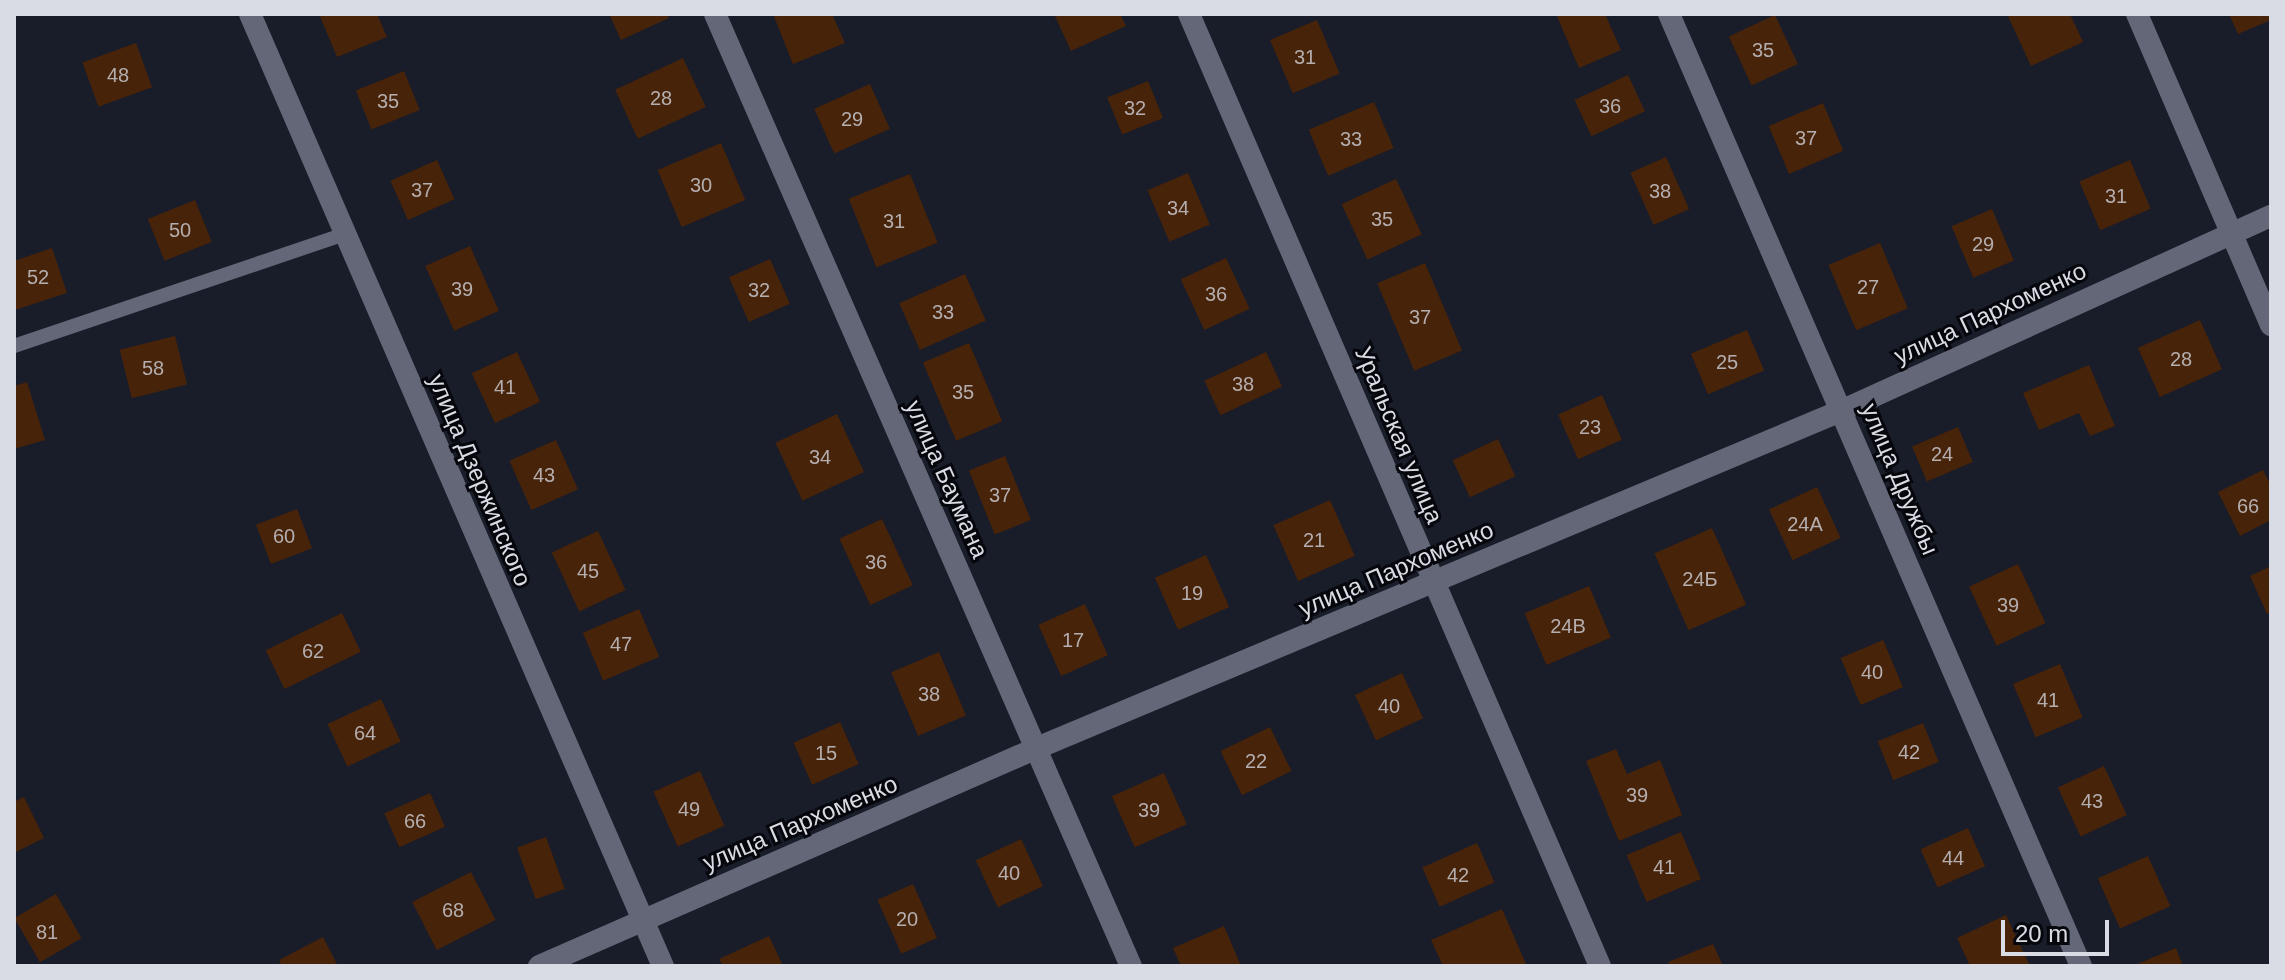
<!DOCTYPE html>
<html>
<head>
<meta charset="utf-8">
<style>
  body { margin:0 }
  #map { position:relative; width:2285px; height:980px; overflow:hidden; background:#191c29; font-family:Arial,sans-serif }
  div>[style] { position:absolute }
  .building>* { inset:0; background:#47230a; transform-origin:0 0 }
  .service>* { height:14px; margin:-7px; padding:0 7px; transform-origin:7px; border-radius:7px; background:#636777 }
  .minor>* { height:22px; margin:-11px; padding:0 11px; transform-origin:11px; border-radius:11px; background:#636777 }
  .tertiary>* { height:22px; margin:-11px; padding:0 11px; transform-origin:11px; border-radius:11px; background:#636777 }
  span { translate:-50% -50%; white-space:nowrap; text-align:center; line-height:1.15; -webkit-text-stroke:6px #06070d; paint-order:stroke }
  .number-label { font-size:20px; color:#b5aeae }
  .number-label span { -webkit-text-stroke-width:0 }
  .street-label { font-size:24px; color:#dadce5 }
  .frame { position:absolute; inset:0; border:16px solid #dadce5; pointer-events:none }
  .scale { position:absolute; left:2001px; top:920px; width:108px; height:36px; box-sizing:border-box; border:4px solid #dadce5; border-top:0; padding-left:10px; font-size:24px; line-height:28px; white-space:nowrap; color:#dadce5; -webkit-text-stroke:6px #06070d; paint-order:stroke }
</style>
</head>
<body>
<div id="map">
  <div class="building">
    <i style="clip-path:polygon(319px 14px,377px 14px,387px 37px,337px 57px)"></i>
    <i style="clip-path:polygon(609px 14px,667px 14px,669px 18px,621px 40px)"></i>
    <i style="clip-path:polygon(773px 14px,832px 14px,845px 43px,793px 64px)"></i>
    <i style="clip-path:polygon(1054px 14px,1120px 14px,1126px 26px,1071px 51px)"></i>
    <i style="clip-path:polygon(1556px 14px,1605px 14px,1621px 50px,1579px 68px)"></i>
    <i style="clip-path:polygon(2007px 14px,2070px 14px,2083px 42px,2031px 66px)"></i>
    <i style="clip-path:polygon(2229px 14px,2271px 14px,2271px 20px,2238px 34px)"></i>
    <i style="left:1775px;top:15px;width:54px;height:51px;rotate:65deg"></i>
    <i style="left:1317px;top:20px;width:58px;height:51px;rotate:67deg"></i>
    <i style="left:136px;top:43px;width:47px;height:57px;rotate:70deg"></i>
    <i style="left:683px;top:58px;width:54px;height:75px;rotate:65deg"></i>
    <i style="left:404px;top:71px;width:42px;height:52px;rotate:68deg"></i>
    <i style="left:1628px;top:75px;width:40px;height:59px;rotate:65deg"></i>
    <i style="left:1148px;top:81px;width:40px;height:44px;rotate:68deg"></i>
    <i style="left:870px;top:84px;width:49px;height:61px;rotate:66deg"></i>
    <i style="left:1374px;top:102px;width:50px;height:71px;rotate:67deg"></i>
    <i style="left:1823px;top:103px;width:52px;height:59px;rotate:67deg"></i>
    <i style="left:721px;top:143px;width:62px;height:69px;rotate:67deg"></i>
    <i style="left:1666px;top:157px;width:57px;height:39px;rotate:66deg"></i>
    <i style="left:437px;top:160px;width:43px;height:51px;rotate:66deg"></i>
    <i style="left:2130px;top:160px;width:53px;height:55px;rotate:67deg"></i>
    <i style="left:1188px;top:173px;width:56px;height:44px;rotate:67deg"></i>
    <i style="left:910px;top:174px;width:74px;height:66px;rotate:68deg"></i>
    <i style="left:1396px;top:179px;width:61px;height:60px;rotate:65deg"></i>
    <i style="left:195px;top:200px;width:45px;height:51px;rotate:68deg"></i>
    <i style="left:1992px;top:209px;width:56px;height:44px;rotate:67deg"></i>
    <i style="left:1880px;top:243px;width:71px;height:56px;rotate:67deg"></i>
    <i style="left:470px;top:246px;width:71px;height:49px;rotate:66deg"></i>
    <i style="clip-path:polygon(52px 248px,67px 293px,15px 310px,14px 261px)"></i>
    <i style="left:1226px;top:258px;width:56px;height:50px;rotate:65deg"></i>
    <i style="left:770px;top:259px;width:49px;height:45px;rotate:66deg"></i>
    <i style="left:1425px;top:263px;width:95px;height:52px;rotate:67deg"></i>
    <i style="left:965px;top:274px;width:51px;height:72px;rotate:66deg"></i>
    <i style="left:2200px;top:320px;width:54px;height:68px;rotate:66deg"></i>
    <i style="left:1747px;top:330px;width:44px;height:61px;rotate:67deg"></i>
    <i style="left:175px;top:336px;width:50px;height:57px;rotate:76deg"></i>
    <i style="left:969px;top:343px;width:85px;height:50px;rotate:67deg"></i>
    <i style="left:517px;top:352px;width:55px;height:50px;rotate:65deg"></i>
    <i style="left:1266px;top:352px;width:38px;height:68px;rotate:65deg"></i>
    <i style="clip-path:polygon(2089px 365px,2115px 426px,2090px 436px,2079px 413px,2039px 430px,2023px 393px)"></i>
    <i style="clip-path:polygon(27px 382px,45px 440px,14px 449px,14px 386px)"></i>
    <i style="left:1602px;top:395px;width:49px;height:48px;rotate:66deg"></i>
    <i style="left:837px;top:414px;width:64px;height:68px;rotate:65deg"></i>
    <i style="left:1958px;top:427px;width:38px;height:50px;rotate:67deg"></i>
    <i style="left:1498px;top:439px;width:41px;height:50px;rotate:65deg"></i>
    <i style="left:556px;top:440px;width:54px;height:51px;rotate:66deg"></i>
    <i style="left:1005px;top:456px;width:69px;height:39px;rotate:68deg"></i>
    <i style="clip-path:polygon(2263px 470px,2271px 486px,2271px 520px,2240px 536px,2218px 492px)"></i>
    <i style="left:1817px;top:487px;width:56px;height:53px;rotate:65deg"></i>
    <i style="left:1330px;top:500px;width:61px;height:62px;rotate:66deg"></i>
    <i style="left:297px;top:509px;width:42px;height:44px;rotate:69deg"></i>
    <i style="left:882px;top:519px;width:73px;height:47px;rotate:65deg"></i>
    <i style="left:1712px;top:528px;width:84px;height:63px;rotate:66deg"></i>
    <i style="left:598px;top:531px;width:65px;height:51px;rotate:65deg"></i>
    <i style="left:1206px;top:555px;width:57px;height:56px;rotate:66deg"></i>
    <i style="left:2018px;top:564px;width:65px;height:54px;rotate:65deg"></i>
    <i style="clip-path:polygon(2271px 566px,2271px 612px,2267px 614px,2250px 576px)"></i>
    <i style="left:1589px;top:586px;width:56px;height:70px;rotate:67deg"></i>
    <i style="left:1085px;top:604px;width:56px;height:51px;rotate:66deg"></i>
    <i style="left:639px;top:609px;width:52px;height:61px;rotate:67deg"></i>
    <i style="left:342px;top:613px;width:43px;height:85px;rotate:64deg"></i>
    <i style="left:1883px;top:640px;width:51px;height:46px;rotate:67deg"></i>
    <i style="left:939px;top:652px;width:69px;height:52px;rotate:67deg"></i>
    <i style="left:2060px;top:664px;width:58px;height:51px;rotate:67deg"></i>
    <i style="left:1402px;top:673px;width:50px;height:52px;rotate:65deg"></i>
    <i style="left:381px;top:699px;width:47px;height:59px;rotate:65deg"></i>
    <i style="left:840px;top:722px;width:46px;height:51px;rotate:66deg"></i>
    <i style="left:1923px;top:723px;width:42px;height:49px;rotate:68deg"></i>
    <i style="left:1270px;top:727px;width:49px;height:55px;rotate:64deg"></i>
    <i style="clip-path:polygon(1616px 749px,1627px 774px,1660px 760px,1682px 815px,1619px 841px,1586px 761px)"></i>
    <i style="left:2104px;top:766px;width:54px;height:51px;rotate:65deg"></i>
    <i style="left:700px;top:771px;width:60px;height:51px;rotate:66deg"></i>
    <i style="left:1164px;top:773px;width:56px;height:57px;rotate:66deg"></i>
    <i style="left:430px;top:793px;width:37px;height:50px;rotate:66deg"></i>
    <i style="clip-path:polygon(24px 797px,44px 838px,14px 853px,14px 802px)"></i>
    <i style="left:1968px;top:828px;width:42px;height:52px;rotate:66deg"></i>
    <i style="left:1681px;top:832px;width:51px;height:59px;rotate:67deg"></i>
    <i style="left:546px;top:837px;width:55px;height:31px;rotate:70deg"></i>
    <i style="left:1021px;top:839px;width:52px;height:50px;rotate:65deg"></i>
    <i style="left:1477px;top:843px;width:43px;height:60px;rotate:66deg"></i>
    <i style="left:2148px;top:856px;width:55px;height:55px;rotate:66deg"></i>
    <i style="left:471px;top:872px;width:54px;height:66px;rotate:63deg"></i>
    <i style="left:913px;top:884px;width:59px;height:39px;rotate:66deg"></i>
    <i style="left:56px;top:894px;width:51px;height:48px;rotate:60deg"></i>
    <i style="clip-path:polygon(1502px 909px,1526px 964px,1443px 966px,1431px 940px)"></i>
    <i style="clip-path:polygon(2006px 915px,2030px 966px,1970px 966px,1957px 938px)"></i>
    <i style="clip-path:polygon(1224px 926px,1241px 966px,1181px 966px,1173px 948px)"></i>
    <i style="clip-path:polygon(769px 936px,783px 966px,723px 966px,719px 959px)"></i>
    <i style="clip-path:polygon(323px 937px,338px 966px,282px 966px,279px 960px)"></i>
    <i style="clip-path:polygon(1713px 944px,1723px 966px,1670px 966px,1668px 962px)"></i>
    <i style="clip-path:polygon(2176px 948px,2183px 966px,2137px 966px,2137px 964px)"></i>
  </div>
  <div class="service">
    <i style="left:14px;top:346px;width:349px;rotate:-18.7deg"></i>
  </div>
  <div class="minor">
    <i style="left:715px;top:14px;width:1039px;rotate:66.4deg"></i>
    <i style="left:1189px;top:14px;width:1037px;rotate:66.65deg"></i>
    <i style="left:1669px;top:14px;width:1037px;rotate:66.6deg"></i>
    <i style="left:2137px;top:14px;width:339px;rotate:66.7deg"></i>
    <i style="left:539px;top:966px;width:544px;rotate:-23.64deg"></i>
    <i style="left:1037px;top:748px;width:874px;rotate:-22.75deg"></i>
    <i style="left:1843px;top:410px;width:470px;rotate:-24.4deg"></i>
  </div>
  <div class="tertiary">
    <i style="left:250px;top:14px;width:1038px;rotate:66.55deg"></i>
  </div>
  <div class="number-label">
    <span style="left:1763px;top:50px">35</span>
    <span style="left:1305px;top:57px">31</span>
    <span style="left:118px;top:75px">48</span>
    <span style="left:661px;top:98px">28</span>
    <span style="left:388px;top:101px">35</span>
    <span style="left:1610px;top:106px">36</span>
    <span style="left:1135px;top:108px">32</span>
    <span style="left:852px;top:119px">29</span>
    <span style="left:1806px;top:138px">37</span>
    <span style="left:1351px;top:139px">33</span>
    <span style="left:701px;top:185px">30</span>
    <span style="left:422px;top:190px">37</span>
    <span style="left:1660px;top:191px">38</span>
    <span style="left:2116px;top:196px">31</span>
    <span style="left:1178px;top:208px">34</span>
    <span style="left:1382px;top:219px">35</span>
    <span style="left:894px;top:221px">31</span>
    <span style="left:180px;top:230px">50</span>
    <span style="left:1983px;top:244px">29</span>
    <span style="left:38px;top:277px">52</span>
    <span style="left:1868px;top:287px">27</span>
    <span style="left:462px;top:289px">39</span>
    <span style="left:759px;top:290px">32</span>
    <span style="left:1216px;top:294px">36</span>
    <span style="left:943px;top:312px">33</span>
    <span style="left:1420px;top:317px">37</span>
    <span style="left:2181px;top:359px">28</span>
    <span style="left:1727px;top:362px">25</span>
    <span style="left:153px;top:368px">58</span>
    <span style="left:1243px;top:384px">38</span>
    <span style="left:505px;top:387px">41</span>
    <span style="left:963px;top:392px">35</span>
    <span style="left:1590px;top:427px">23</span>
    <span style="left:1942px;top:454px">24</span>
    <span style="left:820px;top:457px">34</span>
    <span style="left:544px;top:475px">43</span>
    <span style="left:1000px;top:495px">37</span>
    <span style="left:2248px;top:506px">66</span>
    <span style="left:1805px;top:524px">24А</span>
    <span style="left:284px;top:536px">60</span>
    <span style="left:1314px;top:540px">21</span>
    <span style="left:876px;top:562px">36</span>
    <span style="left:588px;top:571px">45</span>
    <span style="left:1700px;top:579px">24Б</span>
    <span style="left:1192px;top:593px">19</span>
    <span style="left:2008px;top:605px">39</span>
    <span style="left:1568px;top:626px">24В</span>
    <span style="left:1073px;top:640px">17</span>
    <span style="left:621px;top:644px">47</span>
    <span style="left:313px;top:651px">62</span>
    <span style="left:1872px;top:672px">40</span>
    <span style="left:929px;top:694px">38</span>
    <span style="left:2048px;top:700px">41</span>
    <span style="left:1389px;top:706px">40</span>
    <span style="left:365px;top:733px">64</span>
    <span style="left:1909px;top:752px">42</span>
    <span style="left:826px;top:753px">15</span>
    <span style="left:1256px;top:761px">22</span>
    <span style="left:1637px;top:795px">39</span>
    <span style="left:2092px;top:801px">43</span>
    <span style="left:689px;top:809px">49</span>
    <span style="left:1149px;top:810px">39</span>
    <span style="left:415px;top:821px">66</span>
    <span style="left:1953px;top:858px">44</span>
    <span style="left:1664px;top:867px">41</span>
    <span style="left:1009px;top:873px">40</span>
    <span style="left:1458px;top:875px">42</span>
    <span style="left:453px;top:910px">68</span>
    <span style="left:907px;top:919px">20</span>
    <span style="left:47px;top:932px">81</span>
  </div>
  <div class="street-label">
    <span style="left:1990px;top:313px;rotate:-25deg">улица Пархоменко</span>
    <span style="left:1399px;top:435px;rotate:67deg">Уральская улица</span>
    <span style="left:947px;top:479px;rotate:66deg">улица Баумана</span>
    <span style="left:1900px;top:479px;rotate:67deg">улица Дружбы</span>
    <span style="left:480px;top:480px;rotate:67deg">улица Дзержинского</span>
    <span style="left:1396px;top:569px;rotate:-23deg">улица Пархоменко</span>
    <span style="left:800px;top:823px;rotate:-23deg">улица Пархоменко</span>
  </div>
  <div class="frame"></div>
  <div class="scale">20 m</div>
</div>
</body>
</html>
